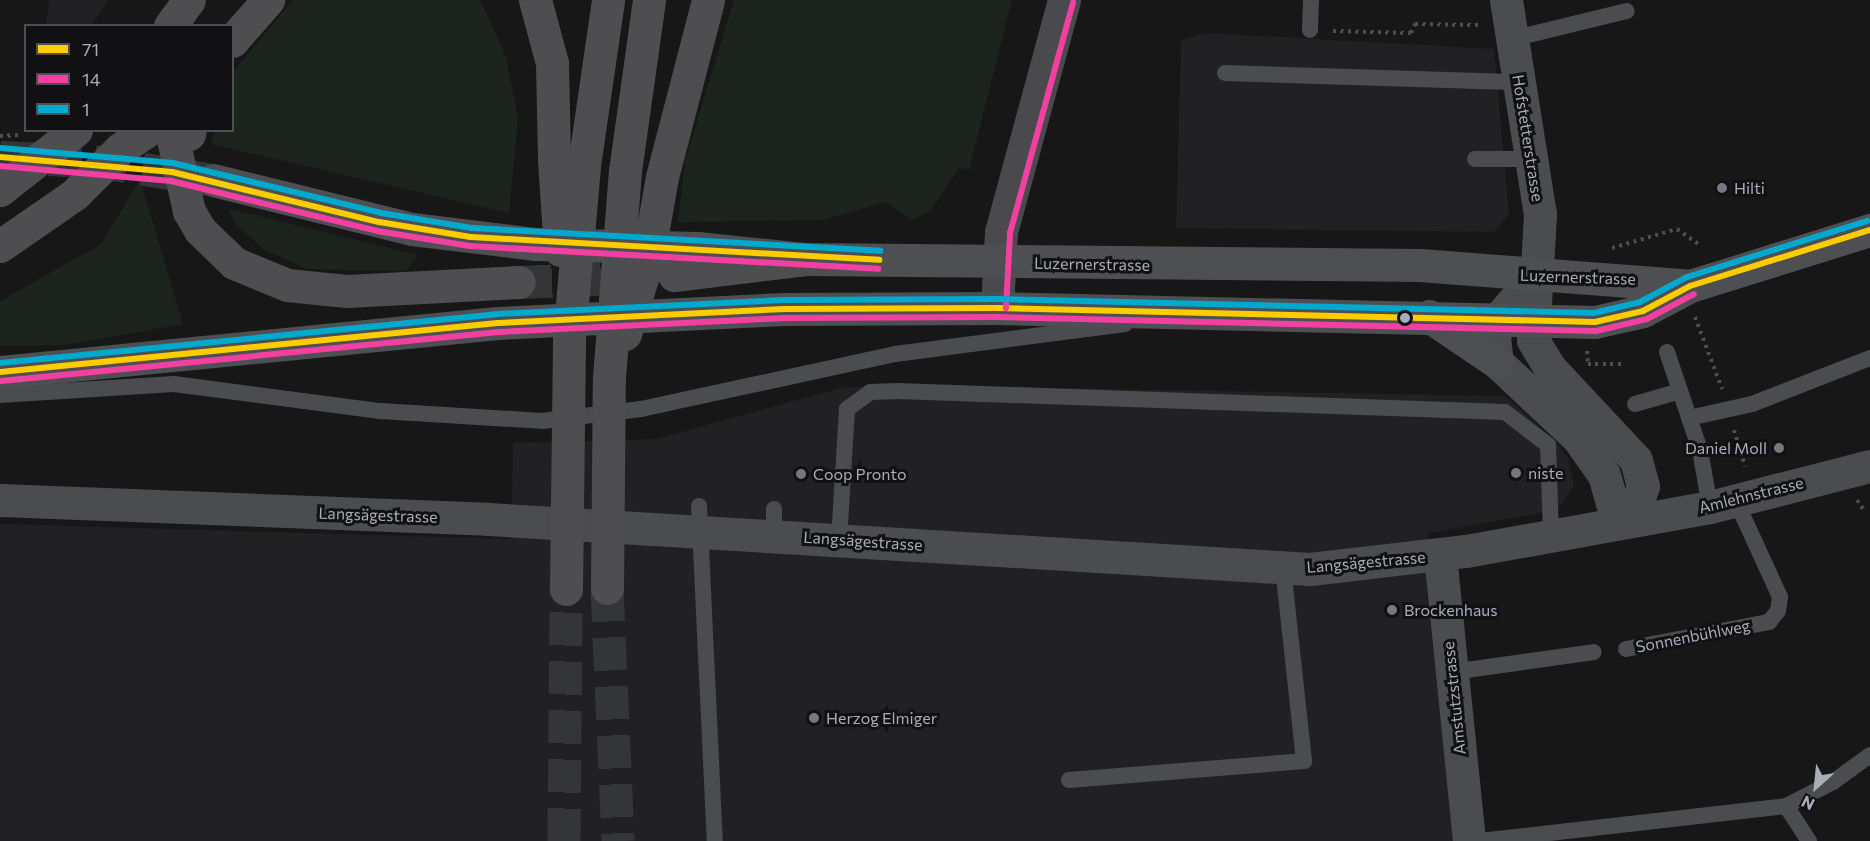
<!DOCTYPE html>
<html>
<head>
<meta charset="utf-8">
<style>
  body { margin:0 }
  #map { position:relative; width:1870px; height:841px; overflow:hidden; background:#171717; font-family:Commissioner,sans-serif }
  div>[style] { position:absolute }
  .built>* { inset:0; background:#212123 }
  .green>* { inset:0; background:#1d241e }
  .primary-tunnel>* { height:33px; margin-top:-16.5px; transform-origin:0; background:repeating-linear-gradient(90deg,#343537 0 33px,transparent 0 49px) }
  .motorway-tunnel>* { height:33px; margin-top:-16.5px; transform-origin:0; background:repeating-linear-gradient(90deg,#343537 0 33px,transparent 0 49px) }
  .path>* { height:4px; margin-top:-2px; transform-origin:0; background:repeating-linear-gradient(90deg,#4d4e52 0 3px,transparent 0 7.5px) }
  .service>* { height:16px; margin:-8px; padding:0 8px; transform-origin:8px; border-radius:8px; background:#4b4c50 }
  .minor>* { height:33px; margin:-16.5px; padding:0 16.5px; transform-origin:16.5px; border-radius:16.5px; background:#4b4c50 }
  .secondary>* { height:33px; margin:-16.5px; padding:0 16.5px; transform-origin:16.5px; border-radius:16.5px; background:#4a4a4e }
  .primary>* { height:33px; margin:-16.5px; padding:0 16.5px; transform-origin:16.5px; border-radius:16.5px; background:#4d4f52 }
  .motorway>* { height:33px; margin:-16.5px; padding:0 16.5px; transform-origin:16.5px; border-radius:16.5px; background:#4e4e51 }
  .motorway-bridge>* { height:33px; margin:-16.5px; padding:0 16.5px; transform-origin:16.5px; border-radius:16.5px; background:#4e4e51 }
  .bus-1>* { height:6px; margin:-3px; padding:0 3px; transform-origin:3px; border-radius:3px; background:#fc0 }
  .bus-2>* { height:6px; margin:-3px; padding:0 3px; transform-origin:3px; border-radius:3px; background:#f240a1 }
  .bus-3>* { height:6px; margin:-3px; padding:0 3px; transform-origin:3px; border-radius:3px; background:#00a9ce }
  .dots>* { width:16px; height:16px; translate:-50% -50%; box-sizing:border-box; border:3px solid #111113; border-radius:50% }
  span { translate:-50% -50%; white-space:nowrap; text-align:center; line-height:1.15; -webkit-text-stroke:6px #111113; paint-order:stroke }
  .street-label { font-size:16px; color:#a8adb8 }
  .poi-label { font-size:16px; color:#a8adb8 }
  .left { translate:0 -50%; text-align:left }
  .right { translate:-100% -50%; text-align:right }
  .legend { position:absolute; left:24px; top:24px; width:210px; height:108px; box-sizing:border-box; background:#111113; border:2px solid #4d4f55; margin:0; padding:8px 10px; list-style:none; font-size:18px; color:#a8adb8 }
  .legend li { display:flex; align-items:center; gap:12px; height:30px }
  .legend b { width:30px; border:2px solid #4d4f55 }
  .north { position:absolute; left:1786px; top:757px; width:60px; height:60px; -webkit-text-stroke:4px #111113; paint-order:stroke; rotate:207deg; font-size:16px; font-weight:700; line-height:24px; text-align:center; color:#a8adb8 }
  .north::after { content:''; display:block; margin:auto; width:21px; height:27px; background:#a8adb8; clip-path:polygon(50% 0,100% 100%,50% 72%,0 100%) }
</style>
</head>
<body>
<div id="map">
  <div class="built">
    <i style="clip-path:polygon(49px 0,109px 0,91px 25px,46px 25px)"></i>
    <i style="clip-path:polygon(1206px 33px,1494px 49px,1509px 214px,1495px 232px,1176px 228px,1181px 40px)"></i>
    <i style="clip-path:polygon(922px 386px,1505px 396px,1556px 441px,1568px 459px,1574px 486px,1557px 510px,1429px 533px,1427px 593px,1454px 841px,0 841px,0 524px,511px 539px,513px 443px,656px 439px,845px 387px)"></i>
  </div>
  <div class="green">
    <i style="clip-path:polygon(293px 0,480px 0,505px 54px,518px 118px,509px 213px,211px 144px,215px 131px,232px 130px,233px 72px)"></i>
    <i style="clip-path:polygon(734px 0,1012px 0,969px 170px,959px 168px,931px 210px,912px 220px,886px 202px,822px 220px,678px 222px,685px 161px)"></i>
    <i style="clip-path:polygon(140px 180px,183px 324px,65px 345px,0 346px,0 301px,100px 245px)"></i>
    <i style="clip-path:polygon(229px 209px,417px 255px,406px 271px,307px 269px,265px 250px,234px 223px)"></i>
  </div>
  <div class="primary-tunnel">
    <i style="left:0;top:157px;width:94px;rotate:2.4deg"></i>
    <i style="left:94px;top:161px;width:115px;rotate:9deg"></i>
  </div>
  <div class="motorway-tunnel">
    <i style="left:519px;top:282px;width:127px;rotate:-2.3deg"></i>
    <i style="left:607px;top:588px;width:253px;rotate:87.5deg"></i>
    <i style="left:564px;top:841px;width:252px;rotate:-89.5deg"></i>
  </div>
  <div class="path">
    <i style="left:1333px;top:31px;width:78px;rotate:1.5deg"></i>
    <i style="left:1411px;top:33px;width:10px;rotate:-66deg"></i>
    <i style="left:1415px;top:24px;width:63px;rotate:0.9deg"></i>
    <i style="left:0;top:136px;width:19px;rotate:-3deg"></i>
    <i style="left:1612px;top:248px;width:68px;rotate:-16.3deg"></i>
    <i style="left:1677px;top:229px;width:28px;rotate:35deg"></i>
    <i style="left:1695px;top:317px;width:77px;rotate:69.4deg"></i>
    <i style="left:1587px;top:351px;width:13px;rotate:86deg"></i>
    <i style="left:1588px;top:364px;width:37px"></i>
    <i style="left:1734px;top:430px;width:38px;rotate:73deg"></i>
    <i style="left:1857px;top:500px;width:14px;rotate:56deg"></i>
  </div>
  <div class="service">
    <i style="left:1310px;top:30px;width:30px;rotate:-88deg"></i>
    <i style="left:1512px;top:39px;width:118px;rotate:-13.7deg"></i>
    <i style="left:1225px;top:73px;width:294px;rotate:1.8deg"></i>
    <i style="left:1475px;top:159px;width:55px"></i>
    <i style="left:1667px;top:352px;width:103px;rotate:71.4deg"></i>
    <i style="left:1700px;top:450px;width:58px;rotate:80deg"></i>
    <i style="left:0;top:395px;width:174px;rotate:-3.6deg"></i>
    <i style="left:174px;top:384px;width:208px;rotate:7.5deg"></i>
    <i style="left:380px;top:411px;width:162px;rotate:3.5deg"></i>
    <i style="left:542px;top:421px;width:100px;rotate:-6.9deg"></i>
    <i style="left:641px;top:409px;width:260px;rotate:-12.2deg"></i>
    <i style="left:895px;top:354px;width:232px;rotate:-7.4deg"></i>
    <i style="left:1635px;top:404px;width:47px;rotate:-16.1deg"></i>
    <i style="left:1689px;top:418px;width:65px;rotate:-12.5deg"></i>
    <i style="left:1752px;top:404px;width:127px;rotate:-21.3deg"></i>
    <i style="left:699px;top:506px;width:335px;rotate:87.3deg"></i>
    <i style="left:774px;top:509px;width:26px;rotate:90deg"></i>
    <i style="left:839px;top:540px;width:131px;rotate:-86.5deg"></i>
    <i style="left:847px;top:409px;width:29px;rotate:-36deg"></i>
    <i style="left:870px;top:392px;width:28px;rotate:-2deg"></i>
    <i style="left:898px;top:391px;width:607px;rotate:1.98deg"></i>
    <i style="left:1505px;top:412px;width:54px;rotate:37.5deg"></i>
    <i style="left:1548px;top:445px;width:90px;rotate:88.1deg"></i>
    <i style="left:1626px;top:649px;width:146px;rotate:-10.7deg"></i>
    <i style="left:1769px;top:622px;width:14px;rotate:-51deg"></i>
    <i style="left:1778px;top:611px;width:14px;rotate:-82deg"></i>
    <i style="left:1780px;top:597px;width:106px;rotate:-114.6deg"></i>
    <i style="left:1452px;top:672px;width:143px;rotate:-8deg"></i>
    <i style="left:1069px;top:780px;width:236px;rotate:-4.6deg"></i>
    <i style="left:1304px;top:761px;width:194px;rotate:-96.2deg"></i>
    <i style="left:1786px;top:806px;width:53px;rotate:-27.1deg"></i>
    <i style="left:1833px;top:782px;width:46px;rotate:-36.1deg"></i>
    <i style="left:1480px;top:841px;width:308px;rotate:-6.5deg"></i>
    <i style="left:1786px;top:806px;width:42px;rotate:56.7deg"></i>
  </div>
  <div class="minor">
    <i style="left:1506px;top:0;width:217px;rotate:81deg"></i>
    <i style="left:1540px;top:214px;width:126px;rotate:93.2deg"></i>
    <i style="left:1533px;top:340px;width:31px;rotate:59deg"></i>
    <i style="left:1549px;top:367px;width:127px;rotate:46.9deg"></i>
    <i style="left:1636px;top:460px;width:27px;rotate:75deg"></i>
    <i style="left:1643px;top:486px;width:37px;rotate:109deg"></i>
    <i style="left:1534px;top:277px;width:54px;rotate:130.5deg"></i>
    <i style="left:1499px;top:318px;width:21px;rotate:104deg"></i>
    <i style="left:1494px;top:338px;width:24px;rotate:83deg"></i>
    <i style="left:1497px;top:362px;width:111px;rotate:43.2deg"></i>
    <i style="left:1578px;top:438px;width:45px;rotate:54.9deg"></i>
    <i style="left:1604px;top:475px;width:29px;rotate:74deg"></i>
    <i style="left:1612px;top:503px;width:26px;rotate:43deg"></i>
    <i style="left:0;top:500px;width:488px;rotate:2.2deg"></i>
    <i style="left:488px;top:519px;width:824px;rotate:3.48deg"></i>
    <i style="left:1310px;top:569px;width:157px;rotate:-6.6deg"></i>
    <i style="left:1466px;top:551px;width:248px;rotate:-10.2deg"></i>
    <i style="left:1710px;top:507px;width:165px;rotate:-14.4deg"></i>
    <i style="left:1440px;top:555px;width:287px;rotate:84.2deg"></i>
  </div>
  <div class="secondary">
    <i style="left:997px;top:308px;width:76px;rotate:-87deg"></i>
    <i style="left:1001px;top:232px;width:240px;rotate:-74.8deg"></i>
  </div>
  <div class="primary">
    <i style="left:213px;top:180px;width:205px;rotate:13.8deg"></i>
    <i style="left:412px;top:229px;width:125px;rotate:6.9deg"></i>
    <i style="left:536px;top:244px;width:161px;rotate:1.4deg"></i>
    <i style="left:697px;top:248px;width:110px;rotate:5.8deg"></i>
    <i style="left:806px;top:259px;width:614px;rotate:0.56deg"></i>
    <i style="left:1420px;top:265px;width:271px;rotate:4.4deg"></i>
    <i style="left:1429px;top:316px;width:82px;rotate:34.1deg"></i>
    <i style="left:0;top:372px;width:500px;rotate:-5.62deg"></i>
    <i style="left:498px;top:323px;width:287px;rotate:-2.8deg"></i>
    <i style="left:785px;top:309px;width:212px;rotate:-0.3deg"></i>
    <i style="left:997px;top:308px;width:598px;rotate:1.34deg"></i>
    <i style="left:1595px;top:322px;width:49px;rotate:-12.9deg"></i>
    <i style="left:1643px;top:311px;width:53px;rotate:-28deg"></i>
    <i style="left:1690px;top:286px;width:189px;rotate:-17.3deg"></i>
  </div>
  <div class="motorway">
    <i style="left:535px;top:0;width:65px;rotate:74.9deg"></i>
    <i style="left:552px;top:63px;width:97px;rotate:88.8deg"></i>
    <i style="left:170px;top:26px;width:32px;rotate:-54deg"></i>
    <i style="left:232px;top:41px;width:55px;rotate:-48.7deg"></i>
    <i style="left:189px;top:134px;width:4px;rotate:-76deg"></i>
    <i style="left:584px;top:165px;width:167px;rotate:-81.7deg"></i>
    <i style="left:625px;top:171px;width:173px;rotate:-82deg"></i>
    <i style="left:662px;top:177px;width:183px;rotate:-75.4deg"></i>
    <i style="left:189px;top:211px;width:22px;rotate:60deg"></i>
    <i style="left:200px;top:230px;width:47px;rotate:44.1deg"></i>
    <i style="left:234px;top:263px;width:57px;rotate:22.5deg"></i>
    <i style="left:287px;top:285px;width:60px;rotate:5.7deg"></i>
    <i style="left:347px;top:291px;width:172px;rotate:-3deg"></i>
    <i style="left:0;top:246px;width:91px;rotate:-34.7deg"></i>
    <i style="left:674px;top:275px;width:133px;rotate:-6.9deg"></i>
  </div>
  <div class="motorway-bridge">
    <i style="left:173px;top:139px;width:74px;rotate:77.5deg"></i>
    <i style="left:554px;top:160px;width:90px;rotate:86.2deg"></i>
    <i style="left:0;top:190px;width:97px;rotate:-38.3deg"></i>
    <i style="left:75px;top:194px;width:64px;rotate:-45deg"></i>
    <i style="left:120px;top:149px;width:34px;rotate:-34deg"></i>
    <i style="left:625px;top:334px;width:75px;rotate:-73deg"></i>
    <i style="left:647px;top:262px;width:86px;rotate:-80deg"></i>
    <i style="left:607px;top:588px;width:210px;rotate:-89.5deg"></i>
    <i style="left:609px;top:378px;width:208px;rotate:-85.6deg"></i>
    <i style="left:566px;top:589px;width:251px;rotate:-89.3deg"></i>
    <i style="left:569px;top:338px;width:174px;rotate:-85deg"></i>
  </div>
  <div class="bus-1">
    <i style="left:0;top:157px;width:173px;rotate:5deg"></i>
    <i style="left:172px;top:172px;width:213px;rotate:13.6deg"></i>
    <i style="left:379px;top:222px;width:93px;rotate:9.3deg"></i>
    <i style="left:471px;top:237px;width:409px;rotate:3.2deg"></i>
    <i style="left:0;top:372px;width:500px;rotate:-5.62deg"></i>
    <i style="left:498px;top:323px;width:287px;rotate:-2.8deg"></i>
    <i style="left:785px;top:309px;width:212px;rotate:-0.3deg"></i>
    <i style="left:997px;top:308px;width:598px;rotate:1.34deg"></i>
    <i style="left:1595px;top:322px;width:49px;rotate:-12.9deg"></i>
    <i style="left:1643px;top:311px;width:53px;rotate:-28deg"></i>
    <i style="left:1690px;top:286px;width:189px;rotate:-17.3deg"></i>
  </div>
  <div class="bus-2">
    <i style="left:0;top:166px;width:172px;rotate:5deg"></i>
    <i style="left:171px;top:181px;width:212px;rotate:13.6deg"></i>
    <i style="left:377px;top:231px;width:94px;rotate:9.2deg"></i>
    <i style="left:470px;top:246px;width:409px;rotate:3.2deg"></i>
    <i style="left:1006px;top:308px;width:75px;rotate:-86.9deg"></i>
    <i style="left:1010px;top:233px;width:239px;rotate:-74.7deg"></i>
    <i style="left:1px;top:381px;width:500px;rotate:-5.62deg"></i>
    <i style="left:499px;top:332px;width:286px;rotate:-2.8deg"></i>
    <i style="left:785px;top:318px;width:212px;rotate:-0.3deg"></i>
    <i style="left:997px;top:317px;width:599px;rotate:1.34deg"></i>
    <i style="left:1596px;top:331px;width:52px;rotate:-13.2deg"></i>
    <i style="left:1647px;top:319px;width:53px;rotate:-28deg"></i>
  </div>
  <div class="bus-3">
    <i style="left:1px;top:148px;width:173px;rotate:5deg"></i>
    <i style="left:173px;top:163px;width:214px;rotate:13.5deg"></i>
    <i style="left:381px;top:213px;width:92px;rotate:9.4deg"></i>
    <i style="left:472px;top:228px;width:409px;rotate:3.2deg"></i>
    <i style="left:0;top:363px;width:499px;rotate:-5.6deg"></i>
    <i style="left:497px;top:314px;width:288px;rotate:-2.8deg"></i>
    <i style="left:785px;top:300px;width:212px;rotate:-0.3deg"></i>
    <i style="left:997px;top:299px;width:597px;rotate:1.34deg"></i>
    <i style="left:1594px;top:313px;width:47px;rotate:-13.4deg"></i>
    <i style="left:1640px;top:302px;width:53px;rotate:-28deg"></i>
    <i style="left:1687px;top:277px;width:189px;rotate:-17.3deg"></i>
  </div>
  <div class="dots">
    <i style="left:1722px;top:188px;background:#757880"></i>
    <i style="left:1405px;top:318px;background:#a8adb8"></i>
    <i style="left:1779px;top:448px;background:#757880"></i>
    <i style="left:1516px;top:473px;background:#757880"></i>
    <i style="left:801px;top:474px;background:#757880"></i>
    <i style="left:1392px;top:610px;background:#757880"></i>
    <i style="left:814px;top:718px;background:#757880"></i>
  </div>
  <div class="street-label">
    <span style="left:1528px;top:138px;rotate:81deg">Hofstetterstrasse</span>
    <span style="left:1092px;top:264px;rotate:1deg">Luzernerstrasse</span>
    <span style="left:1578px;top:277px;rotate:2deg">Luzernerstrasse</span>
    <span style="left:1751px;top:495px;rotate:-14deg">Amlehnstrasse</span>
    <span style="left:378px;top:515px;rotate:2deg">Langsägestrasse</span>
    <span style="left:863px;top:541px;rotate:4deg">Langsägestrasse</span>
    <span style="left:1366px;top:562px;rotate:-5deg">Langsägestrasse</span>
    <span style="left:1693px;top:636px;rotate:-11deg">Sonnenbühlweg</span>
    <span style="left:1454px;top:698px;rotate:-96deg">Amstutzstrasse</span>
  </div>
  <div class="poi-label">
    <span class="left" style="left:1734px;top:188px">Hilti</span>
    <span class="right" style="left:1767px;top:448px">Daniel Moll</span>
    <span class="left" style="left:1528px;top:473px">niste</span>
    <span class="left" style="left:813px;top:474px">Coop Pronto</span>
    <span class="left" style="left:1404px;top:610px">Brockenhaus</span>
    <span class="left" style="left:826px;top:718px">Herzog Elmiger</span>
  </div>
  <ul class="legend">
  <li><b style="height:8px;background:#fc0"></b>71</li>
  <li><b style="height:8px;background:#f240a1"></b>14</li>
  <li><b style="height:8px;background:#00a9ce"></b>1</li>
  </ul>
  <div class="north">N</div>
</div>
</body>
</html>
